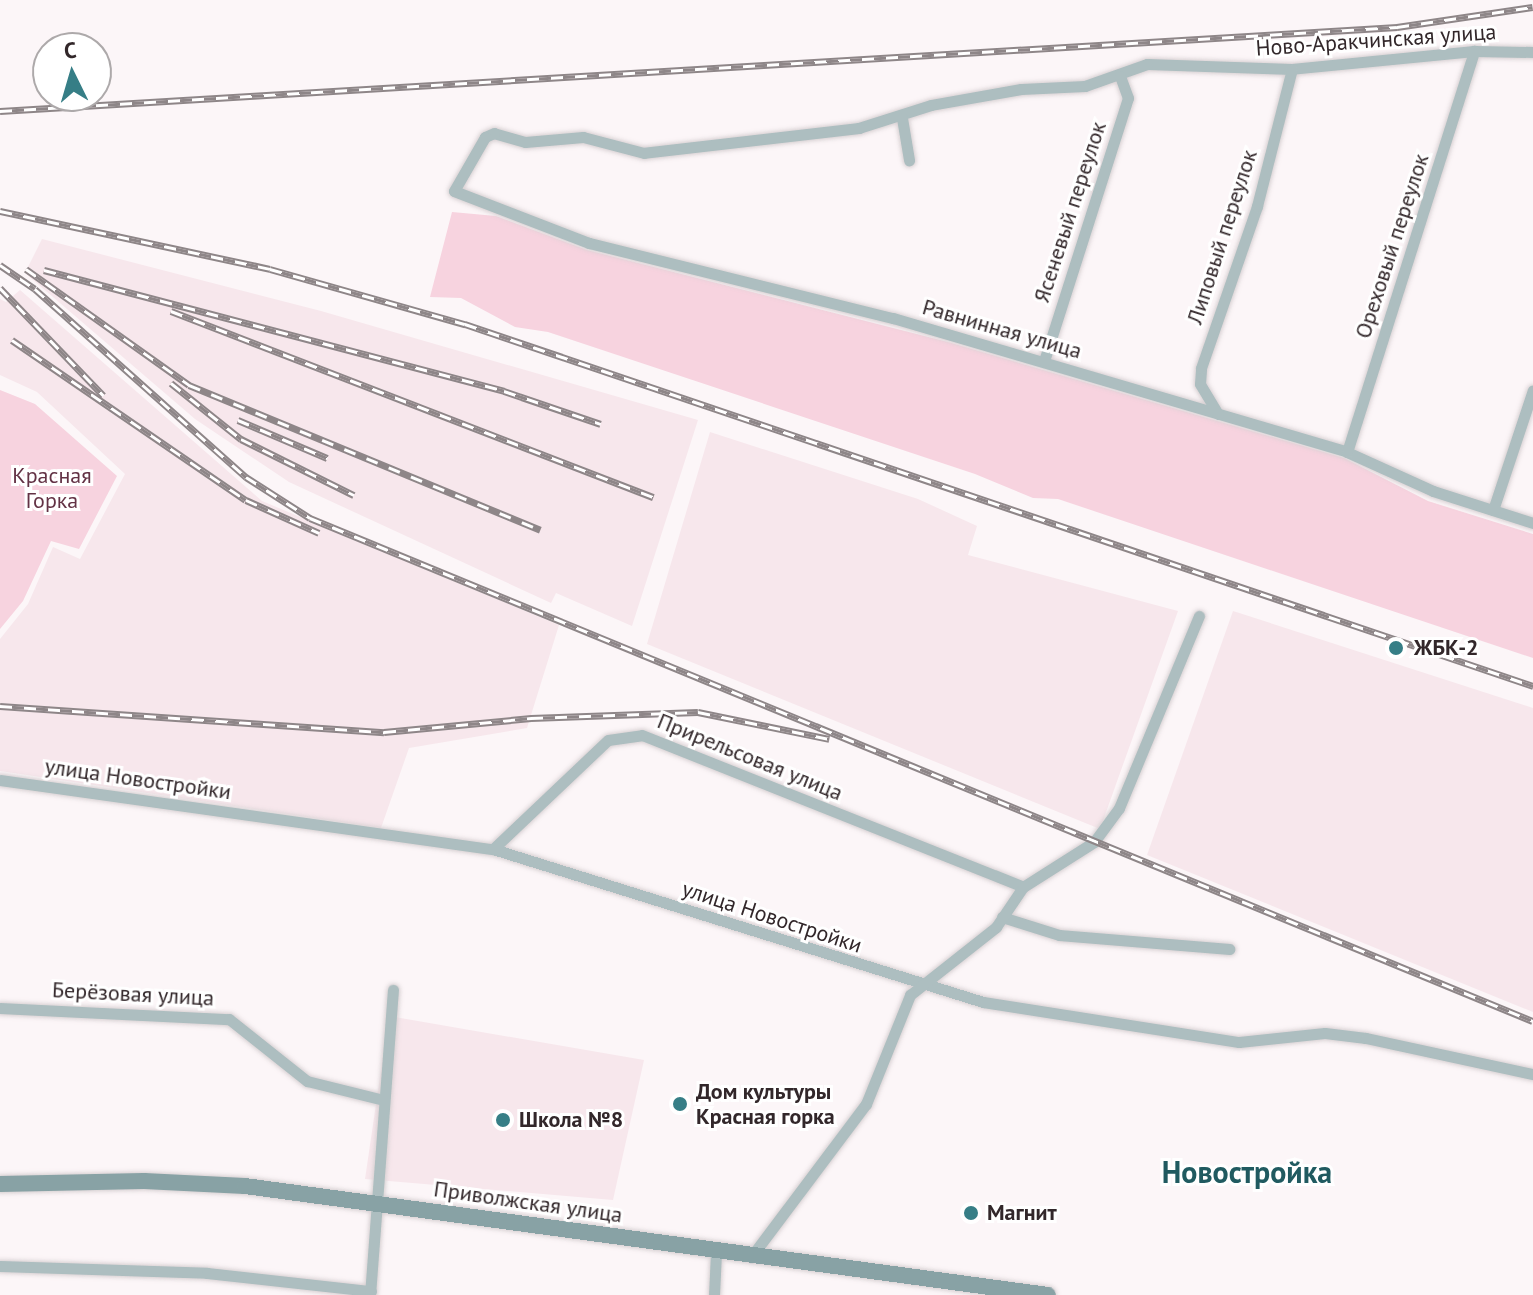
<!DOCTYPE html>
<html>
<head>
<meta charset="utf-8">
<style>
  body { margin:0 }
  #map { position:relative; width:1533px; height:1295px; overflow:hidden; background:#fcf6f8; font-family:"PT Sans",sans-serif }
  div>[style] { position:absolute }
  .built>* { inset:0; background:#f7e7ec }
  .green>* { inset:0; background:#f7d3df }
  .roads { filter:drop-shadow(0 0 2px #d8d1d3) drop-shadow(0 0 2px #d8d1d3) }
  .minor>* { height:11px; margin:-5.5px; padding:0 5.5px; transform-origin:5.5px; border-radius:5.5px; background:#adbec0 }
  .secondary>* { height:16px; margin:-8px; padding:0 8px; transform-origin:8px; border-radius:8px; background:#88a2a5 }
  .rail>* { height:7px; margin-top:-3.5px; transform-origin:0; background:repeating-linear-gradient(90deg,#fff 0 12px,#8e8688 0 24px); box-sizing:border-box; border-block:2px solid #8e8688 }
  .dots>* { width:22px; height:22px; translate:-50% -50%; box-sizing:border-box; border:4px solid #fff; border-radius:50% }
  span { translate:-50% -50%; white-space:nowrap; text-align:center; line-height:1.15; -webkit-text-stroke:6px #fff; paint-order:stroke }
  .street-label { font-size:22px; color:#32272a }
  .park-label { font-size:22px; color:#633245 }
  .poi-label { font-size:22px; color:#32272a; font-weight:700 }
  .left { translate:0 -50%; text-align:left }
  .district-label { font-size:30px; color:#205a60; font-weight:700 }
  .north { position:absolute; left:32px; top:32px; width:80px; height:80px; box-sizing:border-box; background:#fff; border:2px solid #ada9aa; border-radius:50%; rotate:355deg; font-size:22px; font-weight:700; line-height:32px; text-align:center; color:#32272a }
  .north::after { content:''; display:block; margin:auto; width:28px; height:36px; background:#367e86; clip-path:polygon(50% 0,100% 100%,50% 72%,0 100%) }
</style>
</head>
<body>
<div id="map">
  <div class="built">
    <i style="clip-path:polygon(42px 239px,321px 311px,698px 420px,632px 626px,556px 593px,551px 603px,289px 482px,195px 419px,25px 273px)"></i>
    <i style="clip-path:polygon(20px 290px,262px 501px,559px 625px,527px 728px,409px 748px,381px 828px,0 771px,0 639px,28px 604px,53px 547px,80px 559px,125px 474px,37px 392px,0 375px,0 299px,6px 302px)"></i>
    <i style="clip-path:polygon(710px 432px,918px 499px,977px 526px,968px 555px,1178px 611px,1100px 829px,647px 644px)"></i>
    <i style="clip-path:polygon(1233px 611px,1533px 708px,1533px 1012px,1147px 855px)"></i>
    <i style="clip-path:polygon(389px 1016px,644px 1060px,613px 1200px,365px 1179px)"></i>
  </div>
  <div class="green">
    <i style="clip-path:polygon(452px 212px,496px 216px,587px 250px,948px 342px,1344px 458px,1428px 501px,1533px 534px,1533px 658px,1058px 499px,1033px 498px,975px 474px,548px 332px,515px 327px,461px 298px,430px 297px)"></i>
    <i style="clip-path:polygon(0 390px,35px 404px,117px 476px,79px 549px,51px 541px,23px 601px,0 629px)"></i>
  </div>
  <div class="roads">
    <div class="minor">
      <i style="left:1533px;top:52px;width:59px;rotate:-179deg"></i>
      <i style="left:1474px;top:51px;width:183px;rotate:174.4deg"></i>
      <i style="left:1292px;top:69px;width:145px;rotate:-178deg"></i>
      <i style="left:1147px;top:64px;width:66px;rotate:160.5deg"></i>
      <i style="left:1085px;top:86px;width:64px;rotate:177.3deg"></i>
      <i style="left:1021px;top:89px;width:91px;rotate:169.9deg"></i>
      <i style="left:931px;top:105px;width:76px;rotate:162.3deg"></i>
      <i style="left:859px;top:128px;width:216px;rotate:173.4deg"></i>
      <i style="left:644px;top:153px;width:63px;rotate:-165.3deg"></i>
      <i style="left:583px;top:137px;width:58px;rotate:175.1deg"></i>
      <i style="left:525px;top:142px;width:32px;rotate:-164deg"></i>
      <i style="left:494px;top:133px;width:10px;rotate:156deg"></i>
      <i style="left:485px;top:137px;width:62px;rotate:119.9deg"></i>
      <i style="left:454px;top:191px;width:145px;rotate:21.1deg"></i>
      <i style="left:589px;top:243px;width:313px;rotate:13.9deg"></i>
      <i style="left:893px;top:318px;width:473px;rotate:16.4deg"></i>
      <i style="left:1347px;top:452px;width:94px;rotate:24.4deg"></i>
      <i style="left:1433px;top:491px;width:105px;rotate:17.7deg"></i>
      <i style="left:902px;top:118px;width:43px;rotate:80.5deg"></i>
      <i style="left:1044px;top:361px;width:276px;rotate:-72.3deg"></i>
      <i style="left:1128px;top:98px;width:23px;rotate:-110deg"></i>
      <i style="left:1218px;top:414px;width:35px;rotate:-121deg"></i>
      <i style="left:1200px;top:384px;width:16px;rotate:-86deg"></i>
      <i style="left:1201px;top:368px;width:171px;rotate:-70.9deg"></i>
      <i style="left:1257px;top:206px;width:141px;rotate:-75.7deg"></i>
      <i style="left:1347px;top:452px;width:421px;rotate:-72.4deg"></i>
      <i style="left:1493px;top:510px;width:126px;rotate:-71.6deg"></i>
      <i style="left:0;top:780px;width:498px;rotate:8deg"></i>
      <i style="left:493px;top:849px;width:513px;rotate:17.34deg"></i>
      <i style="left:983px;top:1002px;width:259px;rotate:8.9deg"></i>
      <i style="left:1239px;top:1042px;width:86px;rotate:-6deg"></i>
      <i style="left:1325px;top:1033px;width:41px;rotate:7deg"></i>
      <i style="left:1366px;top:1038px;width:171px;rotate:12.2deg"></i>
      <i style="left:493px;top:849px;width:158px;rotate:-43.5deg"></i>
      <i style="left:608px;top:740px;width:34px;rotate:-8deg"></i>
      <i style="left:642px;top:735px;width:410px;rotate:21.7deg"></i>
      <i style="left:1002px;top:917px;width:60px;rotate:17.5deg"></i>
      <i style="left:1059px;top:935px;width:171px;rotate:4.7deg"></i>
      <i style="left:0;top:1008px;width:229px;rotate:2.8deg"></i>
      <i style="left:229px;top:1019px;width:100px;rotate:38.5deg"></i>
      <i style="left:307px;top:1081px;width:79px;rotate:13.9deg"></i>
      <i style="left:751px;top:1257px;width:191px;rotate:-53.1deg"></i>
      <i style="left:866px;top:1104px;width:118px;rotate:-68deg"></i>
      <i style="left:910px;top:995px;width:110px;rotate:-38.3deg"></i>
      <i style="left:996px;top:927px;width:48px;rotate:-56deg"></i>
      <i style="left:1023px;top:887px;width:84px;rotate:-32.4deg"></i>
      <i style="left:1094px;top:842px;width:42px;rotate:-53.7deg"></i>
      <i style="left:1119px;top:808px;width:208px;rotate:-67.4deg"></i>
      <i style="left:0;top:1266px;width:207px;rotate:1.9deg"></i>
      <i style="left:207px;top:1273px;width:165px;rotate:6.3deg"></i>
      <i style="left:370px;top:1295px;width:306px;rotate:-85.7deg"></i>
      <i style="left:714px;top:1295px;width:43px;rotate:-87.3deg"></i>
    </div>
    <div class="secondary">
      <i style="left:0;top:1184px;width:144px;rotate:-1.2deg"></i>
      <i style="left:144px;top:1181px;width:101px;rotate:2.8deg"></i>
      <i style="left:245px;top:1186px;width:810px;rotate:7.73deg"></i>
    </div>
  </div>
  <div class="rail">
    <i style="left:0;top:111px;width:1400px;rotate:-3.44deg"></i>
    <i style="left:1397px;top:27px;width:137px;rotate:-8.4deg"></i>
    <i style="left:0;top:211px;width:276px;rotate:12.1deg"></i>
    <i style="left:270px;top:269px;width:203px;rotate:15.8deg"></i>
    <i style="left:465px;top:324px;width:1128px;rotate:18.72deg"></i>
    <i style="left:0;top:265px;width:42px;rotate:34.4deg"></i>
    <i style="left:35px;top:289px;width:283px;rotate:41.7deg"></i>
    <i style="left:246px;top:477px;width:76px;rotate:32.6deg"></i>
    <i style="left:310px;top:518px;width:1322px;rotate:22.36deg"></i>
    <i style="left:26px;top:269px;width:200px;rotate:35.4deg"></i>
    <i style="left:189px;top:385px;width:380px;rotate:22.4deg"></i>
    <i style="left:44px;top:270px;width:476px;rotate:14.7deg"></i>
    <i style="left:504px;top:391px;width:102px;rotate:18.8deg"></i>
    <i style="left:0;top:288px;width:149px;rotate:46.1deg"></i>
    <i style="left:171px;top:311px;width:517px;rotate:21.1deg"></i>
    <i style="left:12px;top:340px;width:283px;rotate:34.4deg"></i>
    <i style="left:246px;top:500px;width:80px;rotate:24.3deg"></i>
    <i style="left:171px;top:383px;width:90px;rotate:38.7deg"></i>
    <i style="left:241px;top:439px;width:126px;rotate:26.4deg"></i>
    <i style="left:238px;top:420px;width:97px;rotate:23.1deg"></i>
    <i style="left:0;top:706px;width:385px;rotate:3.9deg"></i>
    <i style="left:384px;top:732px;width:148px;rotate:-5.4deg"></i>
    <i style="left:531px;top:718px;width:167px;rotate:-2.1deg"></i>
    <i style="left:698px;top:712px;width:134px;rotate:11.6deg"></i>
  </div>
  <div class="dots">
    <i style="left:1396px;top:648px;background:#367e86"></i>
    <i style="left:680px;top:1104px;background:#367e86"></i>
    <i style="left:503px;top:1120px;background:#367e86"></i>
    <i style="left:971px;top:1213px;background:#367e86"></i>
  </div>
  <div class="street-label">
    <span style="left:1376px;top:40px;rotate:-4deg">Ново-Аракчинская улица</span>
    <span style="left:1070px;top:212px;rotate:-72deg">Ясеневый переулок</span>
    <span style="left:1222px;top:237px;rotate:-72deg">Липовый переулок</span>
    <span style="left:1392px;top:246px;rotate:-72deg">Ореховый переулок</span>
    <span style="left:1002px;top:329px;rotate:16deg">Равнинная улица</span>
    <span style="left:750px;top:757px;rotate:22deg">Прирельсовая улица</span>
    <span style="left:138px;top:779px;rotate:8deg">улица Новостройки</span>
    <span style="left:772px;top:917px;rotate:18deg">улица Новостройки</span>
    <span style="left:133px;top:994px;rotate:3deg">Берёзовая улица</span>
    <span style="left:528px;top:1202px;rotate:8deg">Приволжская улица</span>
  </div>
  <div class="park-label">
    <span style="left:52px;top:488px">Красная<br>Горка</span>
  </div>
  <div class="poi-label">
    <span class="left" style="left:1414px;top:648px">ЖБК-2</span>
    <span class="left" style="left:696px;top:1104px">Дом культуры<br>Красная горка</span>
    <span class="left" style="left:519px;top:1120px">Школа №8</span>
    <span class="left" style="left:987px;top:1213px">Магнит</span>
  </div>
  <div class="district-label">
    <span style="left:1247px;top:1172px">Новостройка</span>
  </div>
  <div class="north">С</div>
</div>
</body>
</html>
